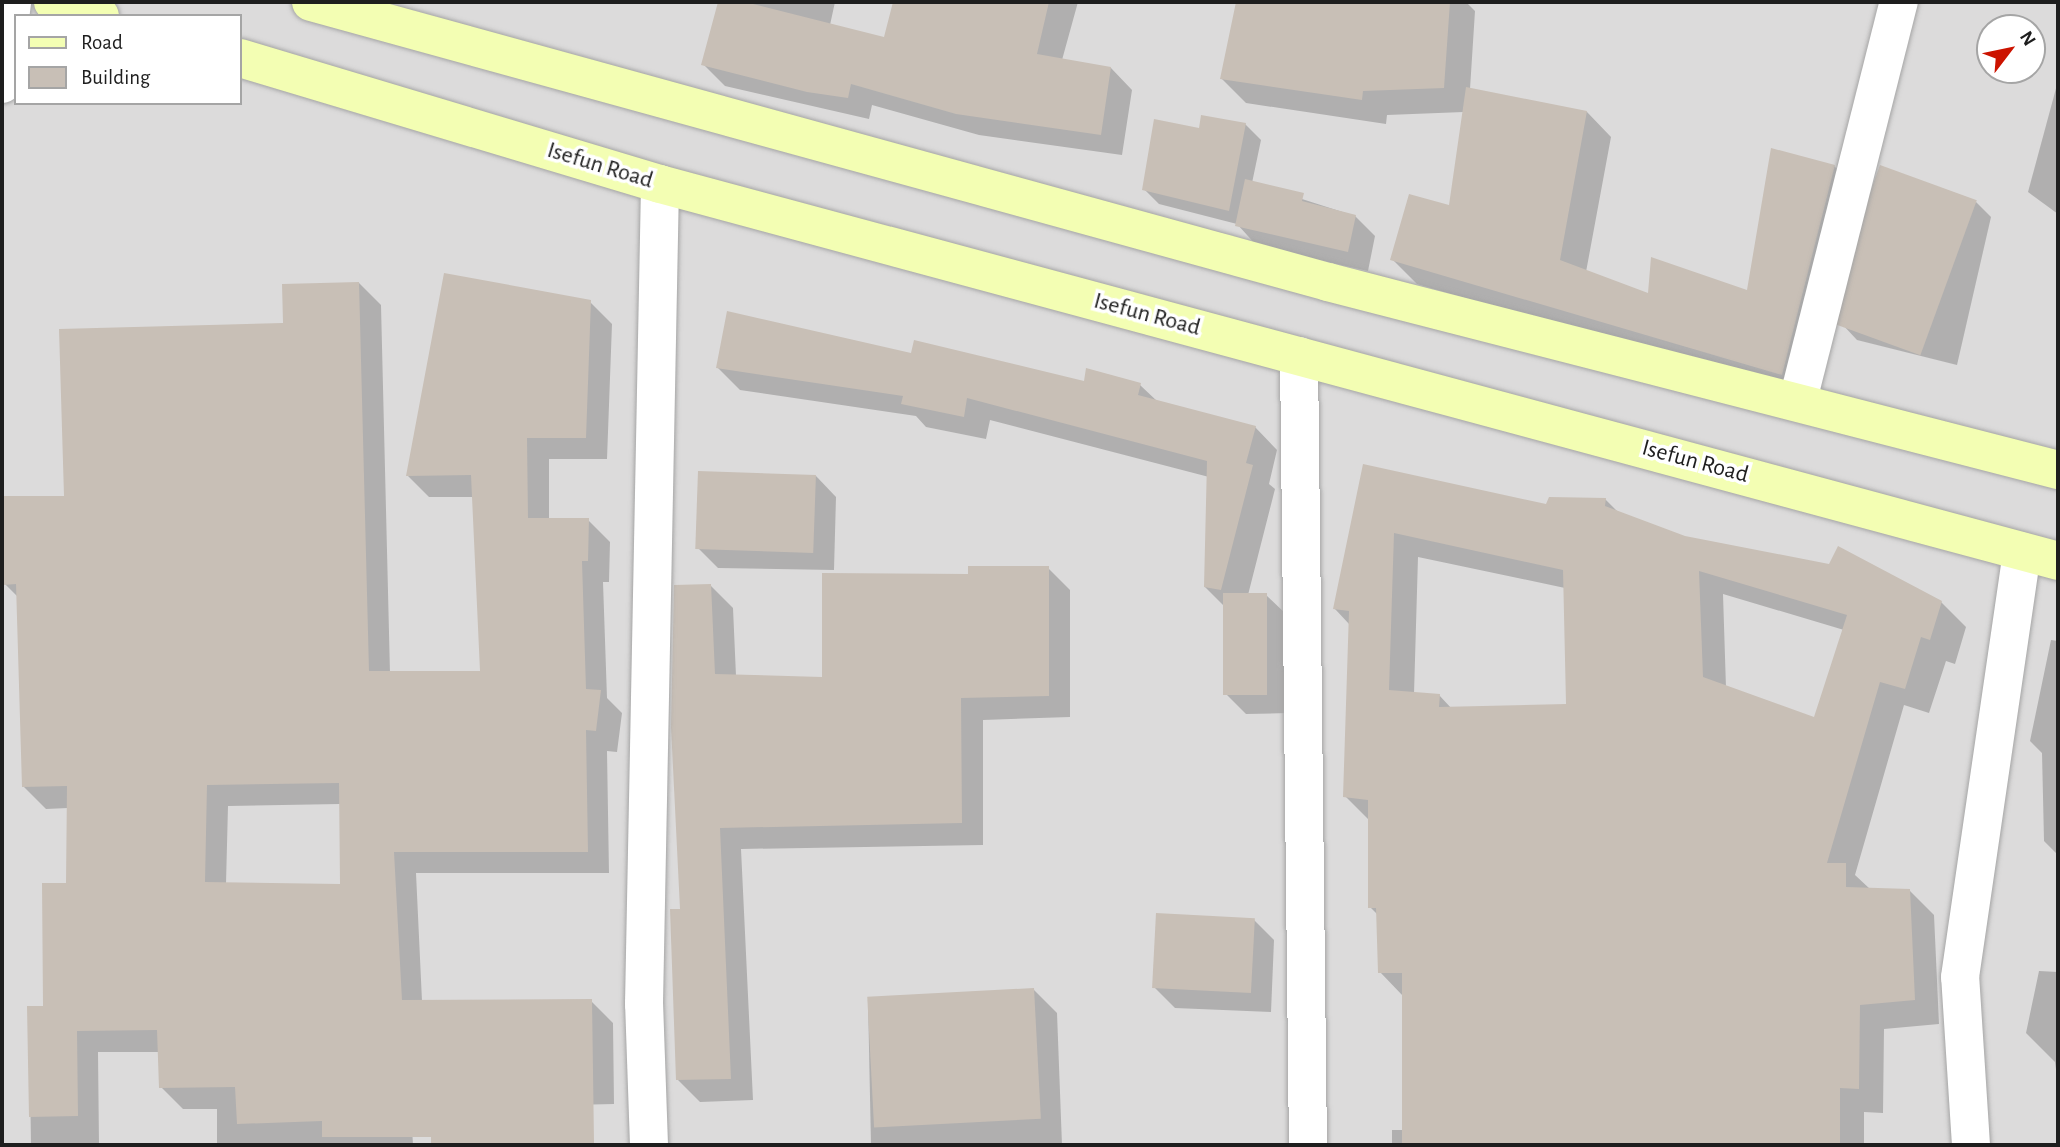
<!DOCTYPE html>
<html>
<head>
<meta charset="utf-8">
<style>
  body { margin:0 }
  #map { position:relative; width:2060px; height:1147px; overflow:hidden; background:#f0ede3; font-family:"Alegreya Sans",sans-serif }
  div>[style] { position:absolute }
  .residential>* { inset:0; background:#dcdbdb }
  .shadow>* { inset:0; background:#0003 }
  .building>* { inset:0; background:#c8bfb6; transform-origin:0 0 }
  .roads { filter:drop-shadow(0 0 2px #a5a5a5) drop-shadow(0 0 2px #a5a5a5) }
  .street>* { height:38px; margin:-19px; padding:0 19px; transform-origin:19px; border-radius:19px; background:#fff }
  .secondary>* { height:38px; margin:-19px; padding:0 19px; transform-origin:19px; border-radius:19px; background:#f3feb3 }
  span { translate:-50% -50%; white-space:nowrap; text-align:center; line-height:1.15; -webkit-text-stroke:7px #fff; paint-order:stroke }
  .street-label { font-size:24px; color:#1e1e1e }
  .frame { position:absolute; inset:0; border:4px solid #1e1e1e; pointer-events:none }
  .legend { position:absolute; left:14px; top:14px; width:228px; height:91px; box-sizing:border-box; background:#fff; border:2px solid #a5a5a5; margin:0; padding:9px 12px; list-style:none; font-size:21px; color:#1e1e1e }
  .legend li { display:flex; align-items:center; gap:14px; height:35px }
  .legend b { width:35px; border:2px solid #a5a5a5 }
  .north { position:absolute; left:1976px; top:14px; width:70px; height:70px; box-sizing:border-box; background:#fff; border:2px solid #a5a5a5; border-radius:50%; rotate:58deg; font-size:19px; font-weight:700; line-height:28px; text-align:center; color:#1e1e1e }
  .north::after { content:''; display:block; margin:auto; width:24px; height:32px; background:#cc1300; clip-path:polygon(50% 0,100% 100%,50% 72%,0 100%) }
</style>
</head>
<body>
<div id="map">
  <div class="residential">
    <i style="clip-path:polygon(evenodd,2px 2px,2058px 2px,2058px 1145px,2px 1145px,2px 2px,16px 16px,240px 16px,240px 103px,16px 103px,16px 16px,2px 2px,1990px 28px,2032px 28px,2032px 70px,1990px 70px,1990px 28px)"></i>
  </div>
  <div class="shadow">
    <i style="clip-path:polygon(719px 2px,835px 2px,830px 25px,885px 39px,895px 2px,1078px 2px,1062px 60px,1111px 68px,1132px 90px,1122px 155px,979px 135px,872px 105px,869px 119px,725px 86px,703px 64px)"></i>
    <i style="clip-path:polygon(1238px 2px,1466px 2px,1475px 11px,1470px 89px,1587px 112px,1611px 137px,1586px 272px,1649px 295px,1748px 292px,1834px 166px,1859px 191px,1806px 398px,1417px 284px,1392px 259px,1451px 208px,1464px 112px,1387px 115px,1386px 124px,1246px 103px,1222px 79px)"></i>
    <i style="clip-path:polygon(2058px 81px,2058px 214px,2028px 192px)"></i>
    <i style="clip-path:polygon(1245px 124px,1261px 140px,1252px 183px,1355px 216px,1375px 236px,1368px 271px,1257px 246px,1237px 224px,1159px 204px,1144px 189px,1200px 130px)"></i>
    <i style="clip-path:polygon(1976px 202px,1991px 217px,1957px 365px,1857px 340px,1842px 324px)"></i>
    <i style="clip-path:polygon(evenodd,359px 283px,381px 305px,390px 673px,482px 673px,474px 497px,429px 497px,408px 476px,590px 302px,612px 324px,607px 459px,549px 459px,549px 520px,588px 520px,610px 542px,609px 582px,603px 582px,607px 698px,622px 713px,617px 752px,607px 751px,609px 873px,416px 873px,422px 1001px,591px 1001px,613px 1023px,614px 1104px,411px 1109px,413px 1145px,217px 1145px,217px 1109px,183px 1109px,161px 1087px,159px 1052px,98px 1052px,99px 1145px,31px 1145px,29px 1008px,45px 1008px,68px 885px,68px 808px,46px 809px,24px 787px,18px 597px,5px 584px,66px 498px,285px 325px,359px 283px,340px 804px,341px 886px,226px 884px,228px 806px,340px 804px)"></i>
    <i style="clip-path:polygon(913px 355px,1085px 383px,1140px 385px,1158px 402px,1255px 427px,1277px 450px,1269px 484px,1275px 489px,1248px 595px,1266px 595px,1287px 615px,1288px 713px,1246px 714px,1226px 694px,1224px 606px,1205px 587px,1209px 477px,990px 420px,986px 439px,926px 427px,916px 416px,740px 390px,718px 368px)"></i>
    <i style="clip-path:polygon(evenodd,1364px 467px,1548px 506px,1605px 499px,1619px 513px,1685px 537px,1941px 602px,1966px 627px,1955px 664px,1946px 661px,1929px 713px,1904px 705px,1855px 875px,1870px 889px,1909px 890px,1934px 915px,1939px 1024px,1884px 1029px,1883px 1113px,1864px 1112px,1864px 1145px,1392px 1145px,1392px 1130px,1404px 1130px,1403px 996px,1380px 972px,1378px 915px,1370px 907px,1370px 821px,1345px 796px,1350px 625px,1335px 609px,1364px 467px,1418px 557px,1565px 588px,1567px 705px,1452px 709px,1439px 695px,1414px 694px,1418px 557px,1364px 467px,1723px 594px,1844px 630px,1815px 719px,1726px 688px,1723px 594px)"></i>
    <i style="clip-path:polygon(816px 476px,836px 497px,834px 570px,718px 568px,698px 548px)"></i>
    <i style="clip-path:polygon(1048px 568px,1070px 590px,1070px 717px,983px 720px,983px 845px,741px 849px,753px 1100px,700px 1102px,678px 1080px,681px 910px,710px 585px,733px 608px,736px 676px,823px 679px,970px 576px)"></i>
    <i style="clip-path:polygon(2051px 640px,2058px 641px,2058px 855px,2044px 841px,2042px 753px,2030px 741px)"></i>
    <i style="clip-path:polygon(1254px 920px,1274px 940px,1271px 1012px,1175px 1008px,1155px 988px)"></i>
    <i style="clip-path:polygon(2039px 971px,2058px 972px,2058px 1084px,2055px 1062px,2026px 1033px)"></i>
    <i style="clip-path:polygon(1034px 990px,1057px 1013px,1062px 1145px,871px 1145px,868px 1000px)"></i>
  </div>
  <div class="building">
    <i style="clip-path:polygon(718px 2px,745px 2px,884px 37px,893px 2px,1049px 2px,1037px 54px,1111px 67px,1101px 135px,956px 114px,851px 84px,848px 98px,807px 92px,701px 65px)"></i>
    <i style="clip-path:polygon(1236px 2px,1450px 2px,1444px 88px,1363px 91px,1362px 100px,1220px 79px)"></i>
    <i style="clip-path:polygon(1466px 87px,1587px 111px,1560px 260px,1648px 293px,1651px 257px,1747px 290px,1771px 148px,1835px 165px,1782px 375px,1390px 260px,1409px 194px,1449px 205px)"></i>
    <i style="clip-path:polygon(1201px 115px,1246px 123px,1229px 211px,1142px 190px,1154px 119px,1199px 128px)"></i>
    <i style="left:1880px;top:165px;width:103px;height:165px;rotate:20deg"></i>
    <i style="clip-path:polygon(1245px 179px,1304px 193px,1302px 201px,1356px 215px,1348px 252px,1235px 226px)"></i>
    <i style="clip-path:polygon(evenodd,444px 273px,591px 300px,586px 438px,527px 438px,528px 518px,589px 518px,588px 561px,582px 561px,586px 689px,601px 690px,596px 731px,586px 730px,588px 852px,394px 852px,402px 1000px,592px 999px,594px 1143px,431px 1145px,431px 1137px,322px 1137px,322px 1121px,237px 1124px,235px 1087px,159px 1088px,157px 1030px,77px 1031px,78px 1116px,29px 1117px,27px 1006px,43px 1006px,42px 883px,66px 883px,67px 786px,22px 787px,16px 584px,3px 585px,2px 496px,64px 496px,59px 329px,283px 323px,282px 284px,359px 282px,369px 671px,480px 671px,471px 475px,406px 476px,444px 273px,339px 783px,340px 884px,205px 882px,207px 785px,339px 783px)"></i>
    <i style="clip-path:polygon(727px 311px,911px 353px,914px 340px,1084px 381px,1086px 368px,1141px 383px,1138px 395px,1256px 426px,1246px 463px,1253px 465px,1221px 590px,1204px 587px,1207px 461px,967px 398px,964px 417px,901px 404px,903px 396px,716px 368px)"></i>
    <i style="clip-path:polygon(evenodd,1363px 464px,1546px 504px,1549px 497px,1606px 498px,1605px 506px,1685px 536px,1829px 564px,1838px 546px,1942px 601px,1930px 640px,1921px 637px,1905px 689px,1880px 682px,1827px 863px,1846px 863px,1846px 887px,1910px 889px,1915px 1000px,1860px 1005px,1859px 1089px,1840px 1088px,1840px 1145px,1402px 1145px,1402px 973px,1378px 973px,1376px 908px,1368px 908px,1368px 800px,1343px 797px,1349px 611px,1333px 609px,1363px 464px,1394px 533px,1563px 570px,1566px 704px,1439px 707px,1440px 694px,1389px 690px,1394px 533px,1363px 464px,1699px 571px,1847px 615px,1814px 717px,1703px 677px,1699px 571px)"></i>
    <i style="left:698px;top:471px;width:118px;height:78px;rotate:2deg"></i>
    <i style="clip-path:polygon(968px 566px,1049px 566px,1049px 696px,961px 698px,962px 823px,720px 828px,731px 1079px,676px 1080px,670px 909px,680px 909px,671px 727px,674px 585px,711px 584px,715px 674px,822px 677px,822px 573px,968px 574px)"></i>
    <i style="left:1223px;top:593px;width:44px;height:102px"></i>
    <i style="left:1156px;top:913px;width:99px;height:75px;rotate:3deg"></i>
    <i style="left:1034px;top:988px;width:131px;height:167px;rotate:87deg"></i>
  </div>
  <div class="roads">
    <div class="street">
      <i style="left:2px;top:84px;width:83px;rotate:-83deg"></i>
      <i style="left:1299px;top:356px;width:789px;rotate:89.35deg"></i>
      <i style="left:1798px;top:400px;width:411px;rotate:-75.8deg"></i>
      <i style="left:649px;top:1145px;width:141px;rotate:-92deg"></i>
      <i style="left:644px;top:1004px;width:820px;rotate:-88.88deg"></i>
      <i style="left:1971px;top:1145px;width:168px;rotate:-93.7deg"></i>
      <i style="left:1960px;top:977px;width:430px;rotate:-81.7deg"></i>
    </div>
    <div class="secondary">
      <i style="left:53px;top:2px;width:49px;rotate:16.6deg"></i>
      <i style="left:311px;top:2px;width:1055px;rotate:15.39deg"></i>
      <i style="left:1328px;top:282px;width:754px;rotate:14.44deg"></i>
      <i style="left:240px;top:58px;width:438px;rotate:16.7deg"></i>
      <i style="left:660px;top:184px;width:1448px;rotate:15.09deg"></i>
    </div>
  </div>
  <div class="street-label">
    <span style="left:600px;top:166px;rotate:17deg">Isefun Road</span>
    <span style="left:1147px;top:315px;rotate:15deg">Isefun Road</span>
    <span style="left:1695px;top:462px;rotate:15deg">Isefun Road</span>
  </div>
  <div class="frame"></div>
  <ul class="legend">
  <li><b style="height:9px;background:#f3feb3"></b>Road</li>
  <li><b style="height:19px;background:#c8bfb6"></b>Building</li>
  </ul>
  <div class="north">N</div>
</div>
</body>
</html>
